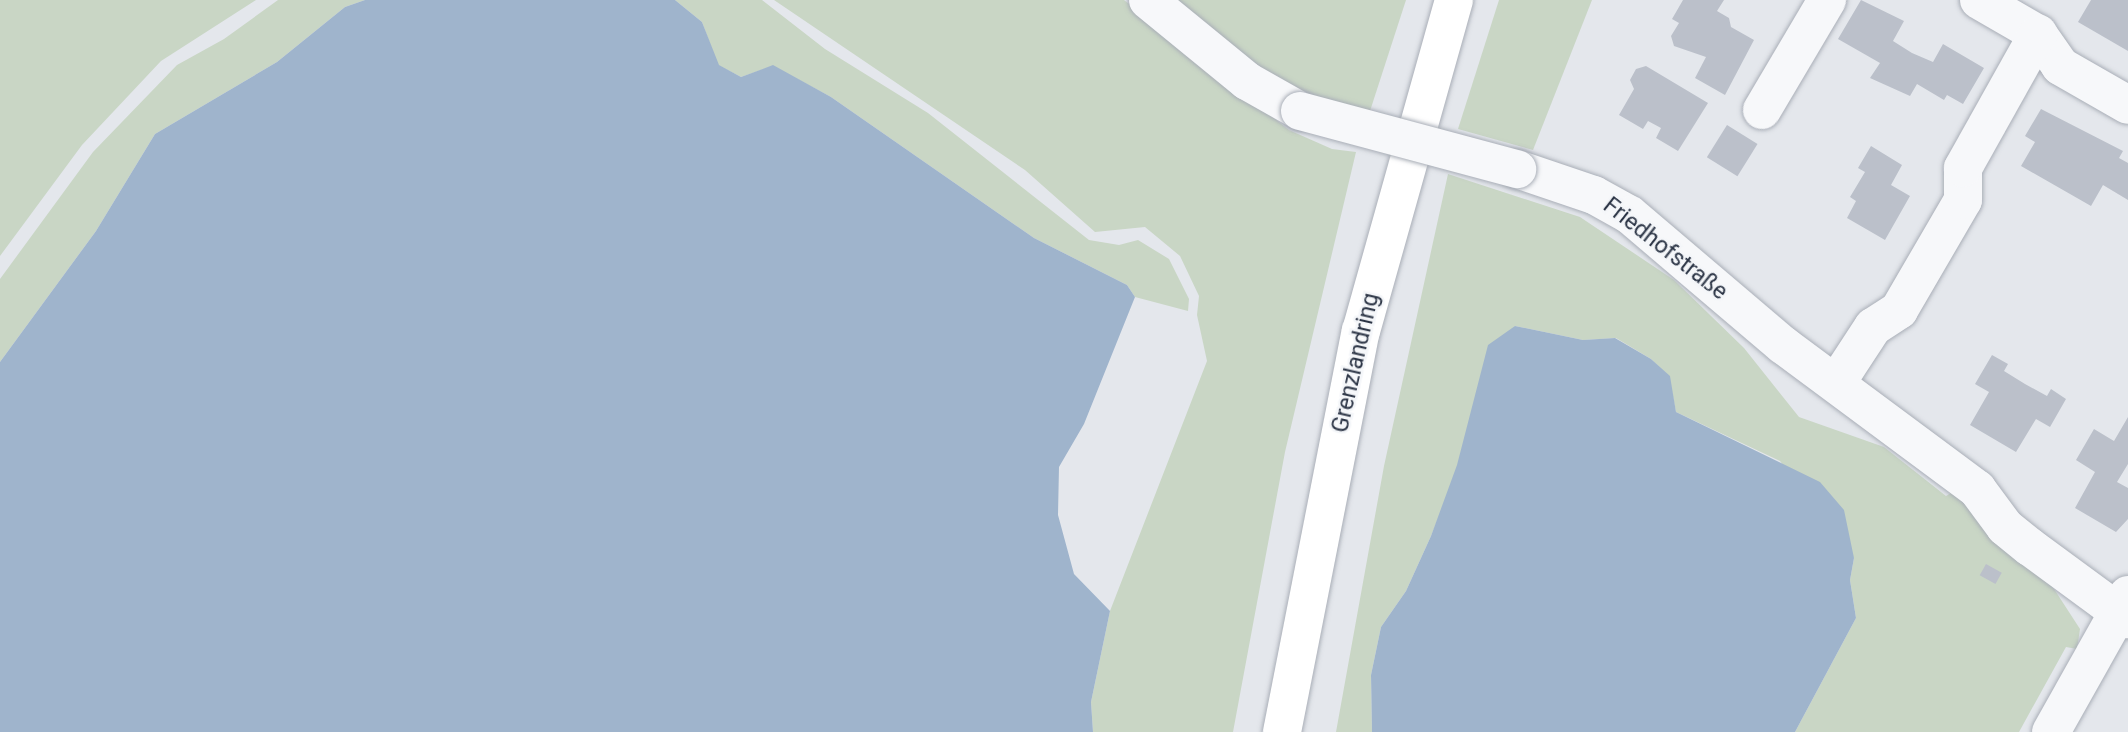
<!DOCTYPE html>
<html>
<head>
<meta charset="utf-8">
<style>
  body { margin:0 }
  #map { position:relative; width:2128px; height:732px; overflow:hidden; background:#e4e7ec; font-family:Roboto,sans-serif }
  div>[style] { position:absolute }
  .green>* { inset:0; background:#c9d6c5 }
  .water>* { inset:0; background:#9fb4cc }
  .building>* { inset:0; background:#bbc0ca; transform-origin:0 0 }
  .roads { filter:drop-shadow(0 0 2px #a9aeb7) drop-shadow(0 0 2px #a9aeb7) }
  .minor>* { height:38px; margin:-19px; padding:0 19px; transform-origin:19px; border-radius:19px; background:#f7f8fa }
  .major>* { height:38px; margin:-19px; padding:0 19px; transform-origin:19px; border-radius:19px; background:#fff }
  .bridges { filter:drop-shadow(0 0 2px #a9aeb7) drop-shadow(0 0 2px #a9aeb7) }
  .minor-bridge>* { height:38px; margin:-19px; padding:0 19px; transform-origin:19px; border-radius:19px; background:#f7f8fa }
  span { translate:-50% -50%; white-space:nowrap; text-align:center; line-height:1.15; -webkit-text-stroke:5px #f4f6f9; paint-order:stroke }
  .street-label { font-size:23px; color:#2b3445 }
</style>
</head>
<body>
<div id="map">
  <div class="green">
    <i style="clip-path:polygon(0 0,256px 0,161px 61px,82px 145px,0 256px)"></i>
    <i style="clip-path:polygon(278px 0,365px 0,345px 7px,277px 62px,155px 134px,96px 231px,0 362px,0 279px,93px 152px,177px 65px,224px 39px)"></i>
    <i style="clip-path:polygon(675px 0,762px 0,825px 49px,928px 113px,1089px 240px,1119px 245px,1138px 240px,1169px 259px,1189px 299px,1188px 311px,1135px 297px,1127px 285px,1034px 238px,831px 97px,773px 66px,741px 77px,718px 65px,702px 22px)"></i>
    <i style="clip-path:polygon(774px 0,1124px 0,1289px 130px,1332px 149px,1356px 152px,1285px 452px,1233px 732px,1093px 732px,1091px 702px,1110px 611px,1207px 361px,1197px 315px,1199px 296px,1180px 256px,1145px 227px,1095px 232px,1025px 170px)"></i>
    <i style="clip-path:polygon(1171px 0,1406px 0,1370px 111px,1303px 93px,1272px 76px)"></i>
    <i style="clip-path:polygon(1499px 0,1592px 0,1533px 150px,1458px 129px)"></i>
    <i style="clip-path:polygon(1448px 174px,1580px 217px,1674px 280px,1744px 348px,1799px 417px,1884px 447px,1946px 496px,1956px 490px,2045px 575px,2080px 629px,2077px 649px,2066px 647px,2019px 732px,1795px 732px,1856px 618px,1850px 580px,1854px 558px,1780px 461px,1676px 412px,1669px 376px,1651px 359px,1616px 338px,1583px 340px,1515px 326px,1431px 536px,1406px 591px,1381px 627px,1371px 675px,1372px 732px,1336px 732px,1384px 466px)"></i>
  </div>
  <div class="water">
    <i style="clip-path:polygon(365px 0,675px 0,702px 22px,719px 65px,741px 77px,773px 65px,831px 97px,1034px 238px,1127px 285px,1135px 297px,1084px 424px,1059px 467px,1058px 515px,1074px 574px,1110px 611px,1091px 702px,1093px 732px,0 732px,0 362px,96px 231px,155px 134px,277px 62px,345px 7px)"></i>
    <i style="clip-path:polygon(1515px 326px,1583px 340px,1615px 338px,1651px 359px,1670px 376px,1676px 412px,1820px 482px,1844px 510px,1854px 558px,1850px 580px,1856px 618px,1795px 732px,1372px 732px,1371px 675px,1381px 627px,1406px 591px,1431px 536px,1457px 465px,1488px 345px)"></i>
  </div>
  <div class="building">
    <i style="clip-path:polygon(1683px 0,1724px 0,1717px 11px,1729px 18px,1731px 27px,1754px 40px,1725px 95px,1695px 78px,1706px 57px,1674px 46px,1671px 36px,1679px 23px,1672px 19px)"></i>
    <i style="clip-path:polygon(1861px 0,1904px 21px,1893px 41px,1912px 53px,1933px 62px,1943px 44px,1984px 68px,1963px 104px,1947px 95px,1944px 100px,1917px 84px,1910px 96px,1870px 78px,1880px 63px,1838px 39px)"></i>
    <i style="clip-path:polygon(2091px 0,2128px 0,2128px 51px,2078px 22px)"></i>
    <i style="clip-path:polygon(1646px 66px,1708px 103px,1678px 151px,1656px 138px,1661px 128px,1648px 121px,1643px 129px,1619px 115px,1634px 89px,1630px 80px,1636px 69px)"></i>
    <i style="clip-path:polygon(2041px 109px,2123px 151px,2119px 158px,2128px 163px,2128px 200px,2103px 185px,2091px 206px,2021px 166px,2035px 142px,2025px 136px)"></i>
    <i style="left:1727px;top:125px;width:36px;height:38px;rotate:32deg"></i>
    <i style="clip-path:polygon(1871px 146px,1902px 165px,1891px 185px,1910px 196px,1885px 240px,1847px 218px,1856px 201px,1850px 197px,1865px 172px,1858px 168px)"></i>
    <i style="clip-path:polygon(1992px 355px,2008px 364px,2004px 371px,2025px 384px,2047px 396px,2051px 389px,2066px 399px,2050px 427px,2036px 419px,2016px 452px,1970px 425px,1989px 392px,1975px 384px)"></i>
    <i style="clip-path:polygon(2128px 417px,2128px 464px,2117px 482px,2128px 488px,2128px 519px,2116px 532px,2075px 508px,2095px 472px,2076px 460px,2094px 429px,2114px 441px)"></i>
    <i style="left:1986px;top:564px;width:18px;height:13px;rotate:29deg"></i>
  </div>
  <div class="roads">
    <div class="minor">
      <i style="left:1148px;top:0;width:128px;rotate:39.3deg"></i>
      <i style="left:1247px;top:81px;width:61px;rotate:29.5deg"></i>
      <i style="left:1979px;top:0;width:68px;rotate:30deg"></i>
      <i style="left:2038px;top:34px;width:39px;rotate:55deg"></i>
      <i style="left:2060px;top:66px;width:78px;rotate:29.8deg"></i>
      <i style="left:1762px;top:110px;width:128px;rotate:-59.4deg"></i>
      <i style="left:1517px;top:169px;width:81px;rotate:18.7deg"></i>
      <i style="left:1594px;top:195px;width:41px;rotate:29.1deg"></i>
      <i style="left:1630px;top:215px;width:201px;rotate:40.4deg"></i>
      <i style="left:1783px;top:345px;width:242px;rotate:36.6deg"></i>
      <i style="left:1977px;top:489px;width:47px;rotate:53.6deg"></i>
      <i style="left:2005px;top:527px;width:32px;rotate:39deg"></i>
      <i style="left:2030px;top:547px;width:122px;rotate:36.3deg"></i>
      <i style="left:1837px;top:382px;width:66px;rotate:-56.8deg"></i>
      <i style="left:1873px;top:327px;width:31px;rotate:-33deg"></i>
      <i style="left:1899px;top:310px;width:127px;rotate:-59.8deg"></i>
      <i style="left:1963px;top:200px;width:32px;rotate:-90deg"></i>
      <i style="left:1963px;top:168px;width:154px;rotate:-60.8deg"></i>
      <i style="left:2051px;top:732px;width:157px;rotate:-60.7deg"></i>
    </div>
    <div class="major">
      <i style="left:1282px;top:732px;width:409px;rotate:-78.9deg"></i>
      <i style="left:1361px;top:331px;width:344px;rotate:-74.3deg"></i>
    </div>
  </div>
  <div class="bridges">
    <div class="minor-bridge">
      <i style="left:1300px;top:111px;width:225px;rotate:15deg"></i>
    </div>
  </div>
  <div class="street-label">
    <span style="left:1665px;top:249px;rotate:38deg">Friedhofstraße</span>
    <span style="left:1356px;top:363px;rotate:-77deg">Grenzlandring</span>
  </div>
</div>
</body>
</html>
